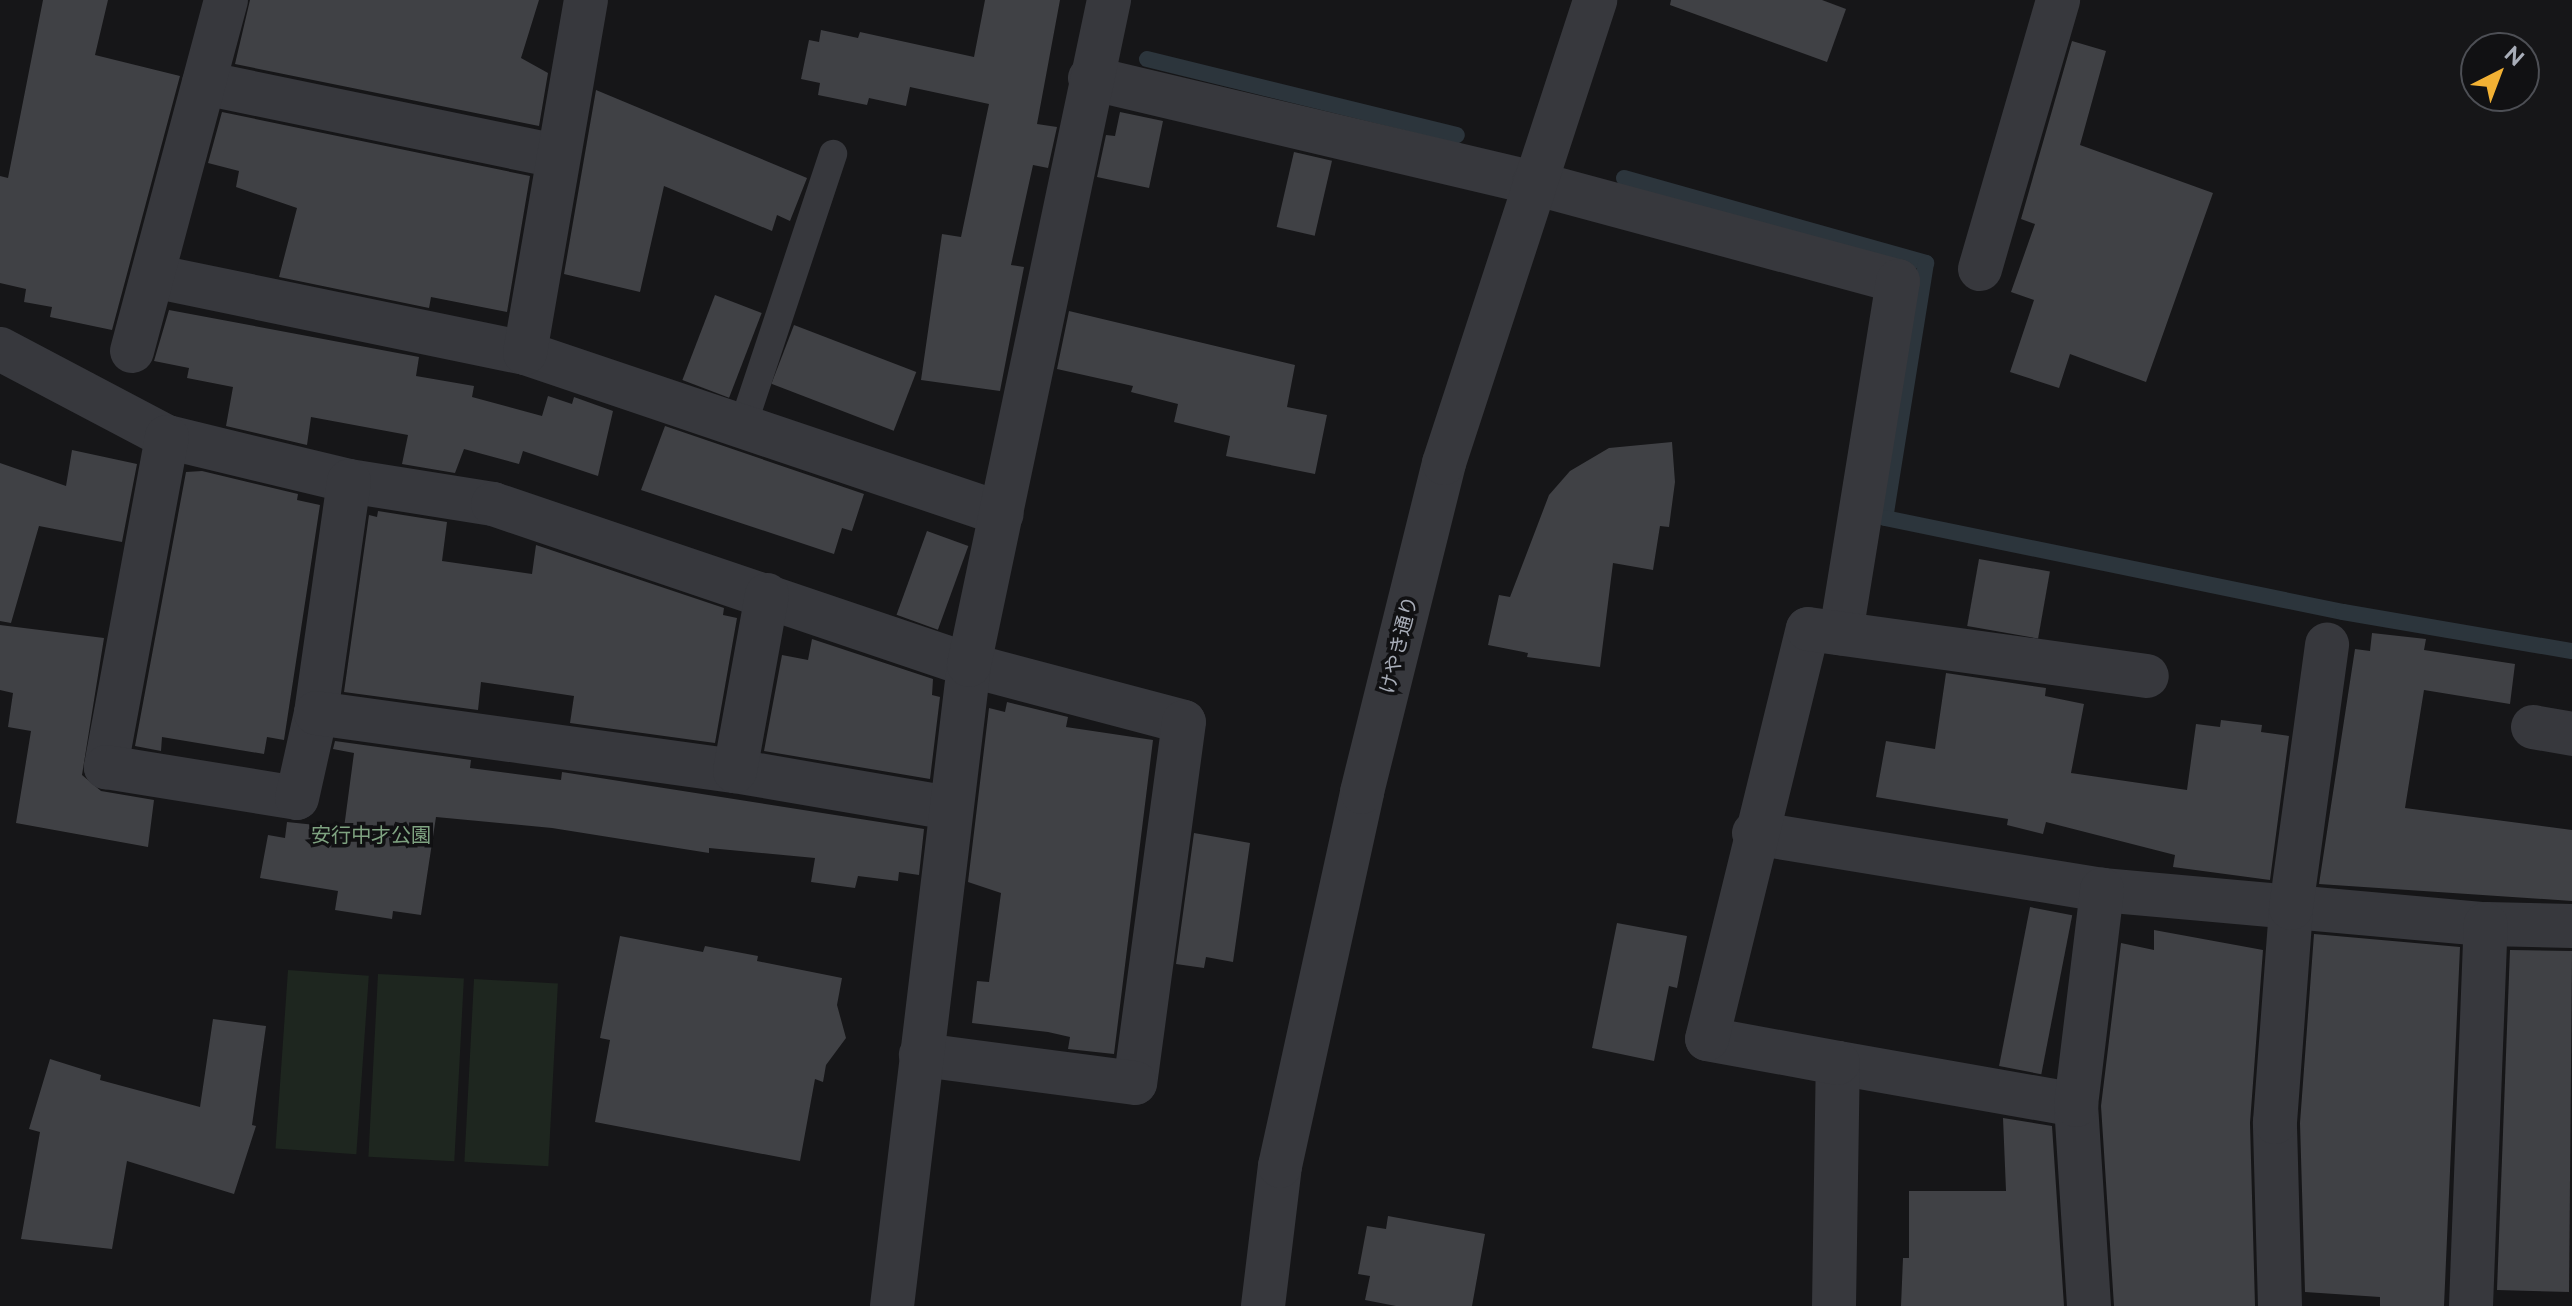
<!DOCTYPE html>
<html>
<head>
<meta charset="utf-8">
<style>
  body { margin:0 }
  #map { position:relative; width:2572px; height:1306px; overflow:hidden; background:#161618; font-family:Raleway,"Noto Sans JP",sans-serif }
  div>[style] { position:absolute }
  .green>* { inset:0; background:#1e261f; transform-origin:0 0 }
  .stream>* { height:16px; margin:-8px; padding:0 8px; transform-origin:8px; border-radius:8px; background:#2c353c }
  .building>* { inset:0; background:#404145; transform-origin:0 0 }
  .service>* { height:28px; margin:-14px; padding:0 14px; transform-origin:14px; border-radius:14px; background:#37383d }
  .minor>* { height:44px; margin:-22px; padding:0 22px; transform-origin:22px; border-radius:22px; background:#37383d }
  .tertiary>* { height:44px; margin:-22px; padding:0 22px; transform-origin:22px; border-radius:22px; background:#37383d }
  span { translate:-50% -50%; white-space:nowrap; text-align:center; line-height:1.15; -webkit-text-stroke:7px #111113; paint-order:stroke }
  .street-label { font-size:20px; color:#a8adb8 }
  .park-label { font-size:20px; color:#7fa381 }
  .north { position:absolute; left:2460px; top:32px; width:80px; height:80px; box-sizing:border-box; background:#111113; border:2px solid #4d4f55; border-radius:50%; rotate:42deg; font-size:22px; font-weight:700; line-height:32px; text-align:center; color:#a8adb8 }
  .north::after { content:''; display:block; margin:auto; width:28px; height:36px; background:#f2b134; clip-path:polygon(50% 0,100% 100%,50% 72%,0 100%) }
</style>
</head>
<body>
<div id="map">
  <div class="green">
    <i style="left:288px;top:970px;width:81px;height:179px;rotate:4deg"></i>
    <i style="left:378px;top:974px;width:86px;height:183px;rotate:3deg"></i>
    <i style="left:474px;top:979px;width:84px;height:183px;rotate:3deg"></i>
  </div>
  <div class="stream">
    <i style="left:1147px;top:59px;width:319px;rotate:13.8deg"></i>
    <i style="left:1624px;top:178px;width:314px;rotate:15.7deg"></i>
    <i style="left:1926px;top:263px;width:258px;rotate:99.1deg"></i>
    <i style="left:1885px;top:518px;width:468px;rotate:11.6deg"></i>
    <i style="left:2343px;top:612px;width:232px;rotate:9.7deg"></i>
  </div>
  <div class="building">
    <i style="clip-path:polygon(43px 0,108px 0,95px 55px,180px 76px,112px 330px,50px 317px,52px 307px,24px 302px,26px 289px,0 283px,0 176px,8px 178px)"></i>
    <i style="clip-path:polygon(250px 0,539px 0,521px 58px,548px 73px,539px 126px,235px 64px)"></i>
    <i style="clip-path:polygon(985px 0,1060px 0,1037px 124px,1057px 127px,1048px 168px,1033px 165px,1011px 265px,1024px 267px,1000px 391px,921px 380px,942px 234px,961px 237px,989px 104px,910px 87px,906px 106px,869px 98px,867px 105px,818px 95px,820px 83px,801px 79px,809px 40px,819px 42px,821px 30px,858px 38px,860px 32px,974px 57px)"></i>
    <i style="clip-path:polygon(1671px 0,1822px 0,1846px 9px,1827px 62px,1670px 5px)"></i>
    <i style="clip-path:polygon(2072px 41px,2106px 51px,2080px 145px,2213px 193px,2146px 382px,2070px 354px,2059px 388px,2010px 372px,2034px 300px,2011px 292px,2035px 224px,2021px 219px)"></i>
    <i style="clip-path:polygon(596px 90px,807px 178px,790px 221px,777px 215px,772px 231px,664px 186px,640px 292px,564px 274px)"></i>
    <i style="clip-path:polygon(222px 112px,530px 176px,507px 312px,431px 297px,429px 308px,279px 277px,297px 208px,236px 187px,239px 171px,208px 163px)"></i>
    <i style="clip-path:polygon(1120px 112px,1163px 121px,1149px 188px,1097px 177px,1106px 135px,1115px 136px)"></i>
    <i style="left:1294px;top:152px;width:39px;height:77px;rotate:13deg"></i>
    <i style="left:715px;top:295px;width:50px;height:91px;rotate:21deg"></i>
    <i style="clip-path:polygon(169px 310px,419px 357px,416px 376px,474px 386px,472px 397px,542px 416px,548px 396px,572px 404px,574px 397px,613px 411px,598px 476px,523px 451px,519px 464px,464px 449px,455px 473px,402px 464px,408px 435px,311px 417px,307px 445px,226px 426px,233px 387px,187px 378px,189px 368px,154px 361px)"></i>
    <i style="clip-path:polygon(1069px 311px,1295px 365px,1287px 407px,1327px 415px,1315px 474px,1226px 456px,1230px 436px,1174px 422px,1178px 404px,1131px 392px,1133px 386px,1057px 369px)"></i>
    <i style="left:794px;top:325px;width:131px;height:63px;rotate:21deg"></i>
    <i style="clip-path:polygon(665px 426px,864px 494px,852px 531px,842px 528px,834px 554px,641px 490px)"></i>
    <i style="clip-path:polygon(1672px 442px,1675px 482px,1669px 527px,1660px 526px,1653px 570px,1613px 563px,1600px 667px,1527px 657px,1528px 653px,1488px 645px,1499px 595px,1510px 597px,1549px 495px,1570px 471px,1609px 448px)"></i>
    <i style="clip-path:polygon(72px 450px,137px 464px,122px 542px,39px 526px,11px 623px,0 621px,0 463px,66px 486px)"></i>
    <i style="clip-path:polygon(202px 471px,298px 494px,297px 500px,320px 505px,284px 740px,267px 737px,264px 754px,162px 737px,161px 751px,135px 746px,186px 472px)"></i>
    <i style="clip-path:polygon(378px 511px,447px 522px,442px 561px,532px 574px,536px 545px,724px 608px,723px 615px,737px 618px,715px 743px,570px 723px,574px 696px,481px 682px,478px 710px,344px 692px,369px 515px,377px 517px)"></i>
    <i style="left:927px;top:531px;width:44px;height:89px;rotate:20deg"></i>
    <i style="left:1979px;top:559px;width:72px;height:68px;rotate:10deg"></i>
    <i style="clip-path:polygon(0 625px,104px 638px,82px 775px,101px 791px,154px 800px,148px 847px,16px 823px,31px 731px,8px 727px,13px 693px,0 690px)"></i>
    <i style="clip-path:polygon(2372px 633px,2426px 639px,2424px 650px,2515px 664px,2510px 704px,2424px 690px,2405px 808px,2572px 830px,2572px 901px,2319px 884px,2355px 649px,2370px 651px)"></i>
    <i style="clip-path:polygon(812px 639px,933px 679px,932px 695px,940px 697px,930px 779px,764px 751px,782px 655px,808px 660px)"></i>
    <i style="clip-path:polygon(1946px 673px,2046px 688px,2045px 696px,2084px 704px,2071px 773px,2187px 790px,2196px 724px,2220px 727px,2221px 720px,2262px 725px,2261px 732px,2289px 736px,2270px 880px,2173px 867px,2175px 855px,2046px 822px,2043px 834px,2007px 825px,2008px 819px,1876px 797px,1886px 741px,1935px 749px)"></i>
    <i style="clip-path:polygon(1007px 702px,1068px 717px,1066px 727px,1153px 740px,1114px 1054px,1068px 1049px,1070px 1037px,1048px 1032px,972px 1023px,977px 981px,989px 982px,1001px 893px,968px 882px,989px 708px,1005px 712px)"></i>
    <i style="clip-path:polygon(335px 741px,471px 760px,470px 768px,561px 780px,562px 772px,924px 829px,919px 875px,899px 872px,898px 881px,858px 876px,855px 888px,811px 882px,815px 858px,709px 848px,709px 853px,552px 828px,436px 817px,421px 915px,393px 911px,392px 919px,335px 910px,338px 891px,260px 878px,268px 835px,285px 838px,287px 822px,344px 828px,354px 753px,333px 749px)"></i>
    <i style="clip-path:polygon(1194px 833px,1250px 843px,1233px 962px,1206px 957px,1204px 968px,1176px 964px)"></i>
    <i style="left:2030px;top:907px;width:43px;height:162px;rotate:11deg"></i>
    <i style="clip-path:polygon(1617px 923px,1687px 936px,1677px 988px,1669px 986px,1654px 1061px,1592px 1048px)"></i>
    <i style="clip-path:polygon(2154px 930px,2263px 950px,2250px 1123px,2255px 1306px,2114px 1306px,2101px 1106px,2121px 943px,2154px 950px)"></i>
    <i style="clip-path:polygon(2314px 934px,2460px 947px,2444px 1306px,2380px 1306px,2380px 1297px,2305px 1292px,2300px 1123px)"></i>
    <i style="clip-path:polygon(620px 936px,703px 952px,705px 946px,758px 956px,757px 961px,842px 978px,837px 1005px,846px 1038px,826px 1065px,823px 1082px,815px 1079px,800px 1161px,595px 1122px,610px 1040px,600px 1038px)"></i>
    <i style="clip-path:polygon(2510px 950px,2572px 951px,2569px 1292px,2497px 1290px)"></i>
    <i style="clip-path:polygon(213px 1019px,266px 1026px,252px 1125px,256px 1126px,234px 1194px,127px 1161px,112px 1249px,21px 1239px,40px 1132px,29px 1129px,50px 1059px,101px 1075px,100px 1080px,200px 1107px)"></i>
    <i style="clip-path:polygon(2003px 1118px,2052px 1126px,2064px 1306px,1901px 1306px,1903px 1258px,1909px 1258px,1909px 1191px,2006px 1191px)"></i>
    <i style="clip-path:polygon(1388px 1216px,1485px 1234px,1472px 1306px,1396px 1306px,1365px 1300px,1370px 1276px,1358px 1274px,1367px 1226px,1386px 1229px)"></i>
  </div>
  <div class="service">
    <i style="left:742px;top:428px;width:289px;rotate:-71.6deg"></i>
  </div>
  <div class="minor">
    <i style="left:1090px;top:78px;width:456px;rotate:13.3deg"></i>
    <i style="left:1534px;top:183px;width:377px;rotate:15.1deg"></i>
    <i style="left:1898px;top:281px;width:357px;rotate:99.2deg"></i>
    <i style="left:204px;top:83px;width:361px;rotate:11.7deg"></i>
    <i style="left:1980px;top:269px;width:280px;rotate:-73.8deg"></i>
    <i style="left:153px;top:276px;width:380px;rotate:11.7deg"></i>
    <i style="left:525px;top:353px;width:503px;rotate:18.65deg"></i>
    <i style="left:0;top:349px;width:189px;rotate:27.8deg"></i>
    <i style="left:167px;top:437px;width:187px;rotate:13.6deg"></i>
    <i style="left:349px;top:481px;width:146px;rotate:9.1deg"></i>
    <i style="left:493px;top:504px;width:502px;rotate:18.69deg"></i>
    <i style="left:969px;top:665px;width:222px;rotate:14.8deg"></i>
    <i style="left:1184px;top:722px;width:364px;rotate:97.7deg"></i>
    <i style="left:1135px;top:1083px;width:216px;rotate:-172.5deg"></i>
    <i style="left:132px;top:351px;width:363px;rotate:-75deg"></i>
    <i style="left:525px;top:353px;width:358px;rotate:-80.2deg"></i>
    <i style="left:167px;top:437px;width:336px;rotate:100.5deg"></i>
    <i style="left:106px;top:767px;width:193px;rotate:9.2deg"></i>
    <i style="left:297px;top:798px;width:87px;rotate:-77.4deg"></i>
    <i style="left:316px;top:713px;width:234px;rotate:-81.9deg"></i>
    <i style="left:316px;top:713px;width:423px;rotate:7.9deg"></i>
    <i style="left:735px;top:771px;width:217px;rotate:9.8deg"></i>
    <i style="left:2533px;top:727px;width:40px;rotate:10deg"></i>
    <i style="left:735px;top:771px;width:179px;rotate:-79.7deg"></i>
    <i style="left:1754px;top:833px;width:353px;rotate:9.3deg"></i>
    <i style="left:2102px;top:890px;width:386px;rotate:5.1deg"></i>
    <i style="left:2486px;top:924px;width:86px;rotate:1.3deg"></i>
    <i style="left:1838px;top:1063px;width:242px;rotate:10deg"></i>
    <i style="left:2076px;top:1105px;width:201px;rotate:86.3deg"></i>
    <i style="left:2076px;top:1105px;width:217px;rotate:-83.1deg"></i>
    <i style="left:892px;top:1306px;width:646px;rotate:-83.15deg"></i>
    <i style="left:969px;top:665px;width:680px;rotate:-78.11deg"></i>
    <i style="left:1834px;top:1306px;width:243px;rotate:-89.1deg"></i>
    <i style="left:1838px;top:1063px;width:133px;rotate:-169.6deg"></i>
    <i style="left:1707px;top:1039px;width:422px;rotate:-76.2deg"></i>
    <i style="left:1808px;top:629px;width:342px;rotate:7.9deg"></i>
    <i style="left:2280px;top:1306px;width:184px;rotate:-91.6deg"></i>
    <i style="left:2275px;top:1122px;width:215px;rotate:-85.7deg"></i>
    <i style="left:2291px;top:908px;width:266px;rotate:-82.2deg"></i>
    <i style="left:2471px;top:1306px;width:382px;rotate:-87.8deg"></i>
  </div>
  <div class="tertiary">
    <i style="left:1263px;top:1306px;width:141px;rotate:-83.1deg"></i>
    <i style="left:1280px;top:1166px;width:383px;rotate:-77.6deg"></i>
    <i style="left:1362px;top:792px;width:339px;rotate:-76deg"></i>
    <i style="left:1444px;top:463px;width:487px;rotate:-71.9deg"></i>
  </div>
  <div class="street-label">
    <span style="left:1399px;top:645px;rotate:-76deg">けやき通り</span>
  </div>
  <div class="park-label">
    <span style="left:371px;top:835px">安行中才公園</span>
  </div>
  <div class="north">N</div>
</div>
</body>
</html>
